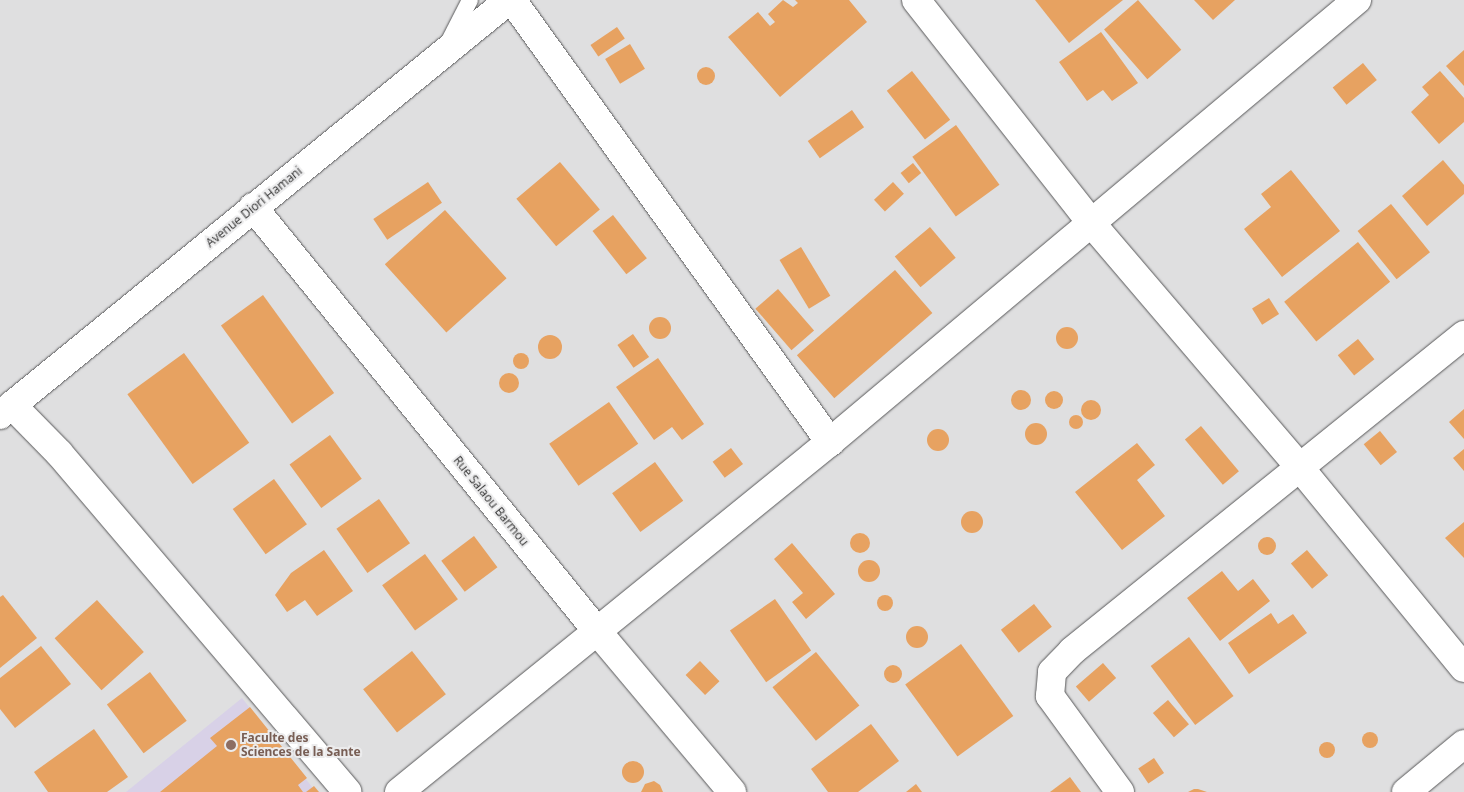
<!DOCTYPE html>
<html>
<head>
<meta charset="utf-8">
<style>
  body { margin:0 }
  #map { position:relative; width:1464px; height:792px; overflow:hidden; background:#dfdfe0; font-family:"Noto Sans",sans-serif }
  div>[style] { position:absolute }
  .education>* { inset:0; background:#d8d1e7 }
  .building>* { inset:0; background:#e7a261; transform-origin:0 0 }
  .round { border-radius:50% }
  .roads { filter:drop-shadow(0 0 1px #585859) drop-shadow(0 0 1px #585859) }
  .service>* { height:16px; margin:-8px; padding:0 8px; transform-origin:8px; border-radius:8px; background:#fff }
  .minor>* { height:28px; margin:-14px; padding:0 14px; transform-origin:14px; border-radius:14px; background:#fff }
  .tertiary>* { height:28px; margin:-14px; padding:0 14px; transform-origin:14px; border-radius:14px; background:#fff }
  .secondary>* { height:28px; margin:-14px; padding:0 14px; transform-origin:14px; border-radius:14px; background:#fff }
  .dots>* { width:14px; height:14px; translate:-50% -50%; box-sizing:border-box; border:2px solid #ececed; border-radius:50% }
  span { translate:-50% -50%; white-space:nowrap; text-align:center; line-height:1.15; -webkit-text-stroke:4px #ececed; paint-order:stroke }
  .street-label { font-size:12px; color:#3c3c3c }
  .education-label { font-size:12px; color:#785e54; font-weight:700 }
  .left { translate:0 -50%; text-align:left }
</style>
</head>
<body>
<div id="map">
  <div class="education">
    <i style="clip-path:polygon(242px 698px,316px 792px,126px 792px)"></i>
  </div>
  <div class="building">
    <i style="clip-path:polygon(783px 0,793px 7px,798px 3px,795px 0,849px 0,867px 22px,780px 97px,728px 37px,758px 12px,770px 26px,775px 22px,768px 14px)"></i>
    <i style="clip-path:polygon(1035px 0,1123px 0,1069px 43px)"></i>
    <i style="left:1138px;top:0;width:66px;height:45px;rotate:49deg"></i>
    <i style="clip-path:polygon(1194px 0,1235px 0,1213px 20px)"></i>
    <i style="left:617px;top:27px;width:14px;height:32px;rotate:56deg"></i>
    <i style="clip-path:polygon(1101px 32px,1138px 83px,1112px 101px,1103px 90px,1087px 101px,1059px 62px)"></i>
    <i style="left:630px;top:44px;width:29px;height:29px;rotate:59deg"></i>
    <i style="clip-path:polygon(1464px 50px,1464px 86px,1446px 66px)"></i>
    <i style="left:1363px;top:63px;width:22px;height:39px;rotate:51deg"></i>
    <i class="round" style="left:697px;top:67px;width:18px;height:18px"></i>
    <i style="left:912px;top:71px;width:62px;height:32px;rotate:52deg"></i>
    <i style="clip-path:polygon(1440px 71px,1464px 98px,1464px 122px,1439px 144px,1411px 112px,1429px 95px,1422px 87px)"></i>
    <i style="left:852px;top:110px;width:21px;height:54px;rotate:55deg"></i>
    <i style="left:956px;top:125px;width:74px;height:54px;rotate:54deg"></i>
    <i style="clip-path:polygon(1443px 160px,1464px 185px,1464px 194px,1427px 226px,1402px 196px)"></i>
    <i style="left:560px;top:162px;width:62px;height:57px;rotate:50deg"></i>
    <i style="left:913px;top:163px;width:13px;height:16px;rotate:51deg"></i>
    <i style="clip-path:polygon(1291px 170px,1340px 231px,1282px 277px,1244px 229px,1271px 207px,1261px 194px)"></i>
    <i style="left:428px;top:182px;width:25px;height:66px;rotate:56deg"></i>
    <i style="left:893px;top:182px;width:16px;height:26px;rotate:47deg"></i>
    <i style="left:1391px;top:204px;width:62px;height:43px;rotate:51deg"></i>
    <i style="left:445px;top:210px;width:92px;height:81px;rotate:48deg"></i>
    <i style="left:613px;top:215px;width:55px;height:26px;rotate:52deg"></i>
    <i style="left:930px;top:227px;width:40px;height:46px;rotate:50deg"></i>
    <i style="left:1358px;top:242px;width:51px;height:95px;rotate:51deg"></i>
    <i style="left:801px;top:247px;width:57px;height:25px;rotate:59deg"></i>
    <i style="left:895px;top:270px;width:57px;height:130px;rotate:49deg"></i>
    <i style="left:778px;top:289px;width:55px;height:30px;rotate:49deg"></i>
    <i style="left:263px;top:295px;width:121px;height:52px;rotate:54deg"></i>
    <i style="left:1269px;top:298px;width:19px;height:20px;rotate:58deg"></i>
    <i class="round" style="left:649px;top:317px;width:22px;height:22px"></i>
    <i class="round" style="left:1056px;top:327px;width:22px;height:22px"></i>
    <i style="left:633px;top:334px;width:28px;height:19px;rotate:55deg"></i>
    <i class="round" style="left:538px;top:335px;width:24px;height:24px"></i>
    <i style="left:1358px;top:339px;width:26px;height:26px;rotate:51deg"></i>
    <i style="left:184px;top:353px;width:111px;height:70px;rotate:54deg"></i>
    <i class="round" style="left:513px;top:353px;width:16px;height:16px"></i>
    <i style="clip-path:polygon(658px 358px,704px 424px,682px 440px,672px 427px,654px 440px,616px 387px)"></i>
    <i class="round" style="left:499px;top:373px;width:20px;height:20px"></i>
    <i class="round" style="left:1011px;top:390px;width:20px;height:20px"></i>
    <i class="round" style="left:1045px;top:391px;width:18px;height:18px"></i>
    <i class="round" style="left:1081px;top:400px;width:20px;height:20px"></i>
    <i style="left:609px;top:402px;width:51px;height:73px;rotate:55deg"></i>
    <i style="clip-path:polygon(1464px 409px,1464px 439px,1449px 422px)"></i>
    <i class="round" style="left:1069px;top:415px;width:14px;height:14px"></i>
    <i class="round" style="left:1025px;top:423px;width:22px;height:22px"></i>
    <i style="left:1201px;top:426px;width:59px;height:21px;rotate:50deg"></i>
    <i class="round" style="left:927px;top:429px;width:22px;height:22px"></i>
    <i style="left:1380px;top:431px;width:27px;height:21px;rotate:51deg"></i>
    <i style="left:330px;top:435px;width:54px;height:50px;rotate:54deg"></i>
    <i style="clip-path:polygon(1137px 443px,1155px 465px,1137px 480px,1165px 516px,1122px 550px,1075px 492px)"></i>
    <i style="left:731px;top:448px;width:20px;height:23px;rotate:53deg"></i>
    <i style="clip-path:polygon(1464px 449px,1464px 471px,1453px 458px)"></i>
    <i style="left:655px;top:462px;width:48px;height:53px;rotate:54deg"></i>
    <i style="left:274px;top:479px;width:56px;height:51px;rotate:54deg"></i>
    <i style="left:379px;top:499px;width:54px;height:52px;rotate:55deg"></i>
    <i class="round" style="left:961px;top:511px;width:22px;height:22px"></i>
    <i style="clip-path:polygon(1464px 522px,1464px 558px,1445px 538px)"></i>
    <i class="round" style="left:850px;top:533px;width:20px;height:20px"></i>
    <i style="left:474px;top:536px;width:39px;height:41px;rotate:53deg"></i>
    <i class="round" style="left:1258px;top:537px;width:18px;height:18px"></i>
    <i style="clip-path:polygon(792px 543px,835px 594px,806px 619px,792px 602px,803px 593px,774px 559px)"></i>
    <i style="clip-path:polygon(324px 550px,353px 591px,317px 616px,305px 600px,287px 612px,275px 595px,291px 573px)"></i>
    <i style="left:1307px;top:550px;width:33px;height:21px;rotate:50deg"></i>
    <i style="left:425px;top:554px;width:56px;height:53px;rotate:54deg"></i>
    <i class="round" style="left:858px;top:560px;width:22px;height:22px"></i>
    <i style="clip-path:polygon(1222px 571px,1238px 591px,1253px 579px,1270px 601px,1220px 641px,1187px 598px)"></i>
    <i style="clip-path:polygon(3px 595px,37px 638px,0 668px,0 597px)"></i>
    <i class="round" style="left:877px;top:595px;width:16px;height:16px"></i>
    <i style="left:775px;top:599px;width:63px;height:55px;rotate:55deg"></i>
    <i style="left:97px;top:600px;width:70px;height:57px;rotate:48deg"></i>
    <i style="left:1034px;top:604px;width:29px;height:42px;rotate:52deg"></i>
    <i style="clip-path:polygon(1271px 613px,1278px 624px,1293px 614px,1307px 633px,1249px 674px,1228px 643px)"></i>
    <i class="round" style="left:906px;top:626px;width:22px;height:22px"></i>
    <i style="left:1189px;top:637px;width:74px;height:48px;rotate:53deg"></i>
    <i style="left:961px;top:644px;width:89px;height:69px;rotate:54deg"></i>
    <i style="clip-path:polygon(41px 646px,71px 684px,15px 728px,0 709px,0 678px)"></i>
    <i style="left:412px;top:651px;width:55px;height:62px;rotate:52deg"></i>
    <i style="left:816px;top:652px;width:69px;height:56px;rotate:51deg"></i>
    <i style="left:700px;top:661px;width:28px;height:20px;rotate:46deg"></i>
    <i style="left:1103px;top:663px;width:20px;height:36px;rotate:49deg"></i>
    <i class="round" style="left:884px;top:665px;width:18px;height:18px"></i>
    <i style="left:150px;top:672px;width:61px;height:54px;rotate:53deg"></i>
    <i style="left:1168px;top:700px;width:32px;height:20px;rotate:49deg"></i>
    <i style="clip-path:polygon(250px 707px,307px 778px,298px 785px,303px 792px,160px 792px,217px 746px,210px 738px)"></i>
    <i style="clip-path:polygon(871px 724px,899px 761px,858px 792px,828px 792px,811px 769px)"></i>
    <i style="clip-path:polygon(94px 729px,128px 777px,107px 792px,48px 792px,34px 772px)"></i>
    <i class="round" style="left:1362px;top:732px;width:16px;height:16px"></i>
    <i class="round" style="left:1319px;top:742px;width:16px;height:16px"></i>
    <i style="left:1154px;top:758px;width:18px;height:19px;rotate:56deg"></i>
    <i class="round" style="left:622px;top:761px;width:22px;height:22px"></i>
    <i style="clip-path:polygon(1070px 777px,1081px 792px,1050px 792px)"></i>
    <i style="clip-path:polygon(654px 781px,660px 785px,663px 792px,641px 792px,645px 784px)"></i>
    <i style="clip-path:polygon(916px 784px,922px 792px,906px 792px)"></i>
    <i style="clip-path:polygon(314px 786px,319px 792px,306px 792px)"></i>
    <i style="clip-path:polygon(1194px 789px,1198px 789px,1207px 792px,1188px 792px)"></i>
  </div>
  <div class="roads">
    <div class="service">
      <i style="left:448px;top:43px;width:48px;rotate:-62.9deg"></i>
    </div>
    <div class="minor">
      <i style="left:512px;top:0;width:545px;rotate:54.27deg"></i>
      <i style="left:253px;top:207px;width:546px;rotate:50.95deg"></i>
      <i style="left:597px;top:631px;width:210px;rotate:50deg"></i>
      <i style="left:12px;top:405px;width:67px;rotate:45.6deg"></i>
      <i style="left:59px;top:453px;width:445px;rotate:49.6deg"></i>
      <i style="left:399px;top:792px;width:555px;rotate:-39.08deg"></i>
      <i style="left:830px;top:442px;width:688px;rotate:-39.99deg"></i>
      <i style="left:1120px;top:792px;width:119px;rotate:-126.1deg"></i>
      <i style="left:1050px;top:696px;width:24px;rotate:-85deg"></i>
      <i style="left:1052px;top:672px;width:29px;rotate:-46deg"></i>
      <i style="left:1072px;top:651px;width:504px;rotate:-38.87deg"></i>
      <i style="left:1406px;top:792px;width:75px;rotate:-39.6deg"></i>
    </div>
    <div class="tertiary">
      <i style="left:916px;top:0;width:285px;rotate:51.8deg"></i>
      <i style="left:1092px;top:224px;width:322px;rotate:49.5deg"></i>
      <i style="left:1301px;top:469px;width:257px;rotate:50.7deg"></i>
    </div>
    <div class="secondary">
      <i style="left:0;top:415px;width:657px;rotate:-39.19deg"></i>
    </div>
  </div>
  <div class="dots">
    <i style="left:231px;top:745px;background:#8d6e63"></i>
  </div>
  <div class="street-label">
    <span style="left:254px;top:207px;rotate:-39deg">Avenue Diori Hamani</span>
    <span style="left:491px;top:501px;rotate:51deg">Rue Salaou Barmou</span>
  </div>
  <div class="education-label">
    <span class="left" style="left:241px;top:745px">Faculte des<br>Sciences de la Sante</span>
  </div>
</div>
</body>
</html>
